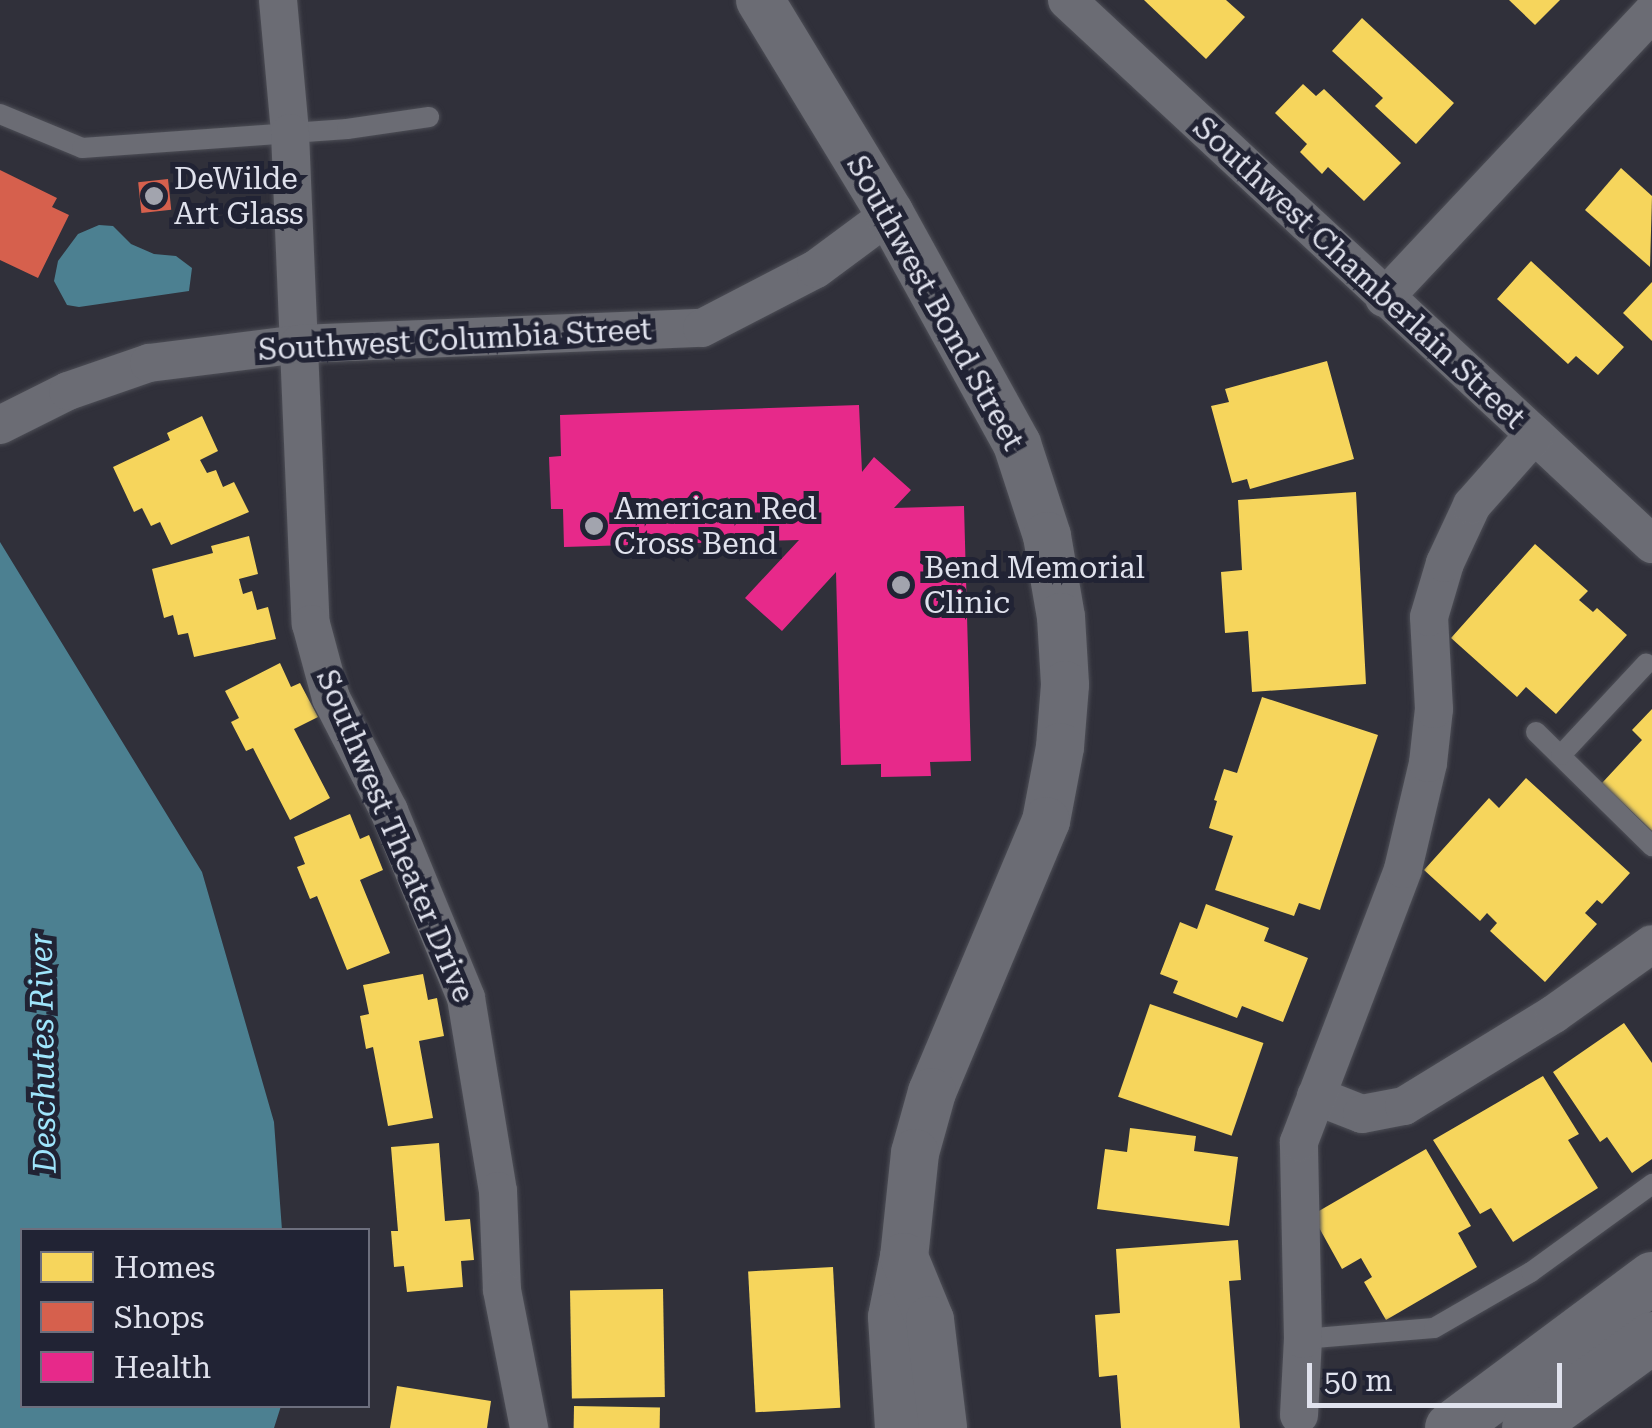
<!DOCTYPE html>
<html>
<head>
<meta charset="utf-8">
<style>
  body { margin:0 }
  #map { position:relative; width:1652px; height:1428px; overflow:hidden; background:#30303a; font-family:"Roboto Serif",serif }
  div>[style] { position:absolute }
  .water>* { inset:0; background:#4c8091 }
  .homes>* { inset:0; background:#f6d55c; transform-origin:0 0 }
  .shops>* { inset:0; background:#d6604d; transform-origin:0 0 }
  .health>* { inset:0; background:#e7298a }
  .roads { filter:drop-shadow(0 0 2px #4d4e56) drop-shadow(0 0 2px #4d4e56) }
  .service>* { height:20px; margin:-10px; padding:0 10px; transform-origin:10px; border-radius:10px; background:#6b6c74 }
  .minor>* { height:38px; margin:-19px; padding:0 19px; transform-origin:19px; border-radius:19px; background:#6b6c74 }
  .tertiary>* { height:48px; margin:-24px; padding:0 24px; transform-origin:24px; border-radius:24px; background:#6b6c74 }
  .secondary>* { height:52px; margin:-26px; padding:0 26px; transform-origin:26px; border-radius:26px; background:#6b6c74 }
  .dots>* { width:28px; height:28px; translate:-50% -50%; box-sizing:border-box; border:5px solid #212334; border-radius:50% }
  span { translate:-50% -50%; white-space:nowrap; text-align:center; line-height:1.15; -webkit-text-stroke:10px #212334; paint-order:stroke }
  .poi-label { font-size:30px; color:#e0e2ed }
  .left { translate:0 -50%; text-align:left }
  .street-label { font-size:30px; color:#e0e2ed }
  .water-label { font-size:32px; color:#9fe5fc; font-style:italic }
  .legend { position:absolute; left:20px; top:1228px; width:350px; height:180px; box-sizing:border-box; background:#212334; border:2px solid #6d6f7e; margin:0; padding:12px 18px; list-style:none; font-size:30px; color:#e0e2ed }
  .legend li { display:flex; align-items:center; gap:20px; height:50px }
  .legend b { width:50px; border:2px solid #6d6f7e }
  .scale { position:absolute; left:1307px; top:1363px; width:255px; height:45px; box-sizing:border-box; border:5px solid #e0e2ed; border-top:0; padding-left:12px; font-size:30px; line-height:35px; white-space:nowrap; color:#e0e2ed; -webkit-text-stroke:8px #212334; paint-order:stroke }
</style>
</head>
<body>
<div id="map">
  <div class="water">
    <i style="clip-path:polygon(99px 225px,113px 226px,131px 244px,154px 254px,176px 256px,192px 268px,189px 291px,79px 307px,67px 305px,54px 281px,58px 261px,78px 234px)"></i>
    <i style="clip-path:polygon(0 542px,202px 872px,274px 1122px,282px 1230px,22px 1230px,22px 1406px,281px 1406px,274px 1428px,0 1428px)"></i>
  </div>
  <div class="homes">
    <i style="clip-path:polygon(1144px 0,1226px 0,1245px 17px,1206px 59px)"></i>
    <i style="clip-path:polygon(1509px 0,1560px 0,1535px 25px)"></i>
    <i style="clip-path:polygon(1362px 18px,1454px 103px,1416px 144px,1375px 106px,1383px 98px,1332px 51px)"></i>
    <i style="clip-path:polygon(1303px 84px,1316px 96px,1324px 89px,1401px 163px,1364px 201px,1328px 167px,1322px 174px,1300px 152px,1307px 144px,1275px 113px)"></i>
    <i style="clip-path:polygon(1621px 168px,1652px 196px,1650px 267px,1585px 210px)"></i>
    <i style="clip-path:polygon(1531px 261px,1624px 347px,1598px 375px,1576px 356px,1568px 364px,1497px 299px)"></i>
    <i style="clip-path:polygon(1652px 282px,1652px 341px,1623px 313px)"></i>
    <i style="clip-path:polygon(1327px 361px,1354px 459px,1250px 489px,1247px 479px,1232px 483px,1211px 406px,1229px 402px,1225px 389px)"></i>
    <i style="clip-path:polygon(202px 416px,218px 451px,200px 460px,207px 473px,216px 470px,223px 487px,234px 482px,249px 512px,171px 545px,160px 522px,151px 526px,142px 508px,134px 512px,113px 467px,170px 440px,167px 433px)"></i>
    <i style="clip-path:polygon(1356px 492px,1366px 684px,1252px 692px,1248px 631px,1225px 633px,1221px 572px,1242px 570px,1238px 500px)"></i>
    <i style="clip-path:polygon(249px 536px,258px 574px,239px 579px,243px 594px,252px 591px,257px 610px,268px 607px,276px 639px,194px 657px,188px 633px,178px 635px,173px 615px,164px 618px,152px 569px,213px 553px,211px 546px)"></i>
    <i style="clip-path:polygon(1535px 544px,1588px 591px,1579px 600px,1593px 612px,1597px 608px,1627px 635px,1556px 714px,1526px 687px,1517px 697px,1451px 638px)"></i>
    <i style="clip-path:polygon(280px 663px,291px 687px,300px 683px,318px 717px,294px 729px,330px 798px,290px 820px,253px 748px,246px 751px,231px 722px,239px 718px,225px 691px)"></i>
    <i style="clip-path:polygon(1262px 697px,1378px 735px,1320px 910px,1299px 903px,1294px 916px,1215px 890px,1233px 836px,1209px 828px,1217px 801px,1214px 800px,1224px 769px,1237px 773px)"></i>
    <i style="clip-path:polygon(1652px 709px,1652px 831px,1602px 783px,1642px 740px,1632px 730px)"></i>
    <i style="clip-path:polygon(1526px 778px,1630px 873px,1602px 904px,1597px 900px,1585px 913px,1597px 924px,1545px 982px,1490px 931px,1497px 923px,1487px 913px,1480px 921px,1424px 870px,1489px 798px,1499px 808px)"></i>
    <i style="clip-path:polygon(350px 814px,360px 839px,369px 835px,383px 870px,360px 880px,390px 953px,347px 970px,317px 896px,310px 899px,297px 867px,305px 864px,294px 837px)"></i>
    <i style="clip-path:polygon(1206px 904px,1269px 928px,1264px 941px,1308px 958px,1283px 1022px,1242px 1006px,1237px 1018px,1173px 993px,1178px 981px,1160px 974px,1180px 922px,1197px 929px)"></i>
    <i style="clip-path:polygon(423px 974px,428px 1000px,437px 998px,444px 1036px,419px 1041px,433px 1118px,388px 1126px,373px 1047px,366px 1049px,360px 1016px,369px 1014px,363px 985px)"></i>
    <i style="left:1150px;top:1004px;width:120px;height:98px;rotate:19deg"></i>
    <i style="clip-path:polygon(1624px 1023px,1652px 1063px,1652px 1159px,1632px 1173px,1607px 1137px,1600px 1142px,1553px 1072px)"></i>
    <i style="clip-path:polygon(1543px 1076px,1579px 1134px,1568px 1140px,1598px 1188px,1513px 1242px,1491px 1208px,1480px 1214px,1433px 1140px)"></i>
    <i style="clip-path:polygon(1130px 1128px,1196px 1136px,1194px 1151px,1238px 1157px,1229px 1226px,1097px 1209px,1105px 1149px,1127px 1152px)"></i>
    <i style="clip-path:polygon(439px 1143px,445px 1221px,470px 1219px,474px 1260px,461px 1261px,463px 1287px,407px 1292px,404px 1266px,394px 1267px,391px 1231px,398px 1231px,391px 1147px)"></i>
    <i style="clip-path:polygon(1426px 1149px,1471px 1226px,1458px 1233px,1477px 1267px,1386px 1320px,1364px 1282px,1372px 1277px,1361px 1258px,1342px 1269px,1312px 1215px)"></i>
    <i style="clip-path:polygon(1238px 1240px,1241px 1280px,1229px 1281px,1240px 1428px,1121px 1428px,1117px 1375px,1099px 1377px,1095px 1315px,1120px 1313px,1116px 1249px)"></i>
    <i style="left:833px;top:1267px;width:141px;height:85px;rotate:87deg"></i>
    <i style="left:663px;top:1289px;width:108px;height:93px;rotate:89deg"></i>
    <i style="clip-path:polygon(397px 1386px,491px 1401px,487px 1428px,390px 1428px)"></i>
    <i style="left:574px;top:1406px;width:86px;height:22px;rotate:1deg"></i>
  </div>
  <div class="shops">
    <i style="clip-path:polygon(0 170px,57px 198px,52px 207px,69px 215px,38px 278px,0 260px)"></i>
    <i style="left:168px;top:179px;width:31px;height:30px;rotate:84deg"></i>
  </div>
  <div class="health">
    <i style="clip-path:polygon(859px 405px,862px 472px,874px 457px,911px 490px,894px 508px,964px 506px,971px 761px,930px 762px,931px 776px,881px 777px,881px 764px,841px 765px,836px 572px,782px 631px,745px 598px,799px 540px,564px 547px,563px 509px,551px 509px,549px 457px,561px 456px,560px 415px)"></i>
  </div>
  <div class="roads">
    <div class="service">
      <i style="left:0;top:114px;width:89px;rotate:22.5deg"></i>
      <i style="left:82px;top:148px;width:266px;rotate:-4.1deg"></i>
      <i style="left:347px;top:129px;width:83px;rotate:-8.3deg"></i>
      <i style="left:1536px;top:732px;width:163px;rotate:44.5deg"></i>
      <i style="left:1561px;top:755px;width:125px;rotate:-47deg"></i>
      <i style="left:1303px;top:1339px;width:131px;rotate:-4.8deg"></i>
      <i style="left:1434px;top:1328px;width:112px;rotate:-30deg"></i>
      <i style="left:1531px;top:1272px;width:150px;rotate:-36deg"></i>
    </div>
    <div class="minor">
      <i style="left:278px;top:0;width:134px;rotate:84.8deg"></i>
      <i style="left:290px;top:133px;width:491px;rotate:87.6deg"></i>
      <i style="left:311px;top:624px;width:77px;rotate:74.9deg"></i>
      <i style="left:331px;top:698px;width:127px;rotate:62.8deg"></i>
      <i style="left:389px;top:811px;width:202px;rotate:67.6deg"></i>
      <i style="left:466px;top:998px;width:196px;rotate:80.6deg"></i>
      <i style="left:498px;top:1191px;width:99px;rotate:87.7deg"></i>
      <i style="left:502px;top:1290px;width:141px;rotate:78.9deg"></i>
      <i style="left:1067px;top:0;width:799px;rotate:42.92deg"></i>
      <i style="left:1384px;top:298px;width:391px;rotate:-46.8deg"></i>
      <i style="left:0;top:425px;width:76px;rotate:-26.6deg"></i>
      <i style="left:68px;top:391px;width:86px;rotate:-19.1deg"></i>
      <i style="left:149px;top:363px;width:151px;rotate:-7.2deg"></i>
      <i style="left:299px;top:344px;width:403px;rotate:-2.3deg"></i>
      <i style="left:702px;top:328px;width:128px;rotate:-27.4deg"></i>
      <i style="left:816px;top:269px;width:92px;rotate:-36.6deg"></i>
      <i style="left:1316px;top:1096px;width:49px;rotate:21.4deg"></i>
      <i style="left:1362px;top:1114px;width:43px;rotate:-10.8deg"></i>
      <i style="left:1404px;top:1106px;width:176px;rotate:-31.5deg"></i>
      <i style="left:1554px;top:1014px;width:120px;rotate:-35.5deg"></i>
      <i style="left:1299px;top:1415px;width:76px;rotate:-87deg"></i>
      <i style="left:1303px;top:1339px;width:197px;rotate:-91.2deg"></i>
      <i style="left:1299px;top:1142px;width:292px;rotate:-69.1deg"></i>
      <i style="left:1403px;top:869px;width:109px;rotate:-76.7deg"></i>
      <i style="left:1428px;top:763px;width:54px;rotate:-83.7deg"></i>
      <i style="left:1434px;top:709px;width:92px;rotate:-93.1deg"></i>
      <i style="left:1429px;top:617px;width:56px;rotate:-73.5deg"></i>
      <i style="left:1445px;top:563px;width:64px;rotate:-65deg"></i>
      <i style="left:1472px;top:505px;width:94px;rotate:-48.5deg"></i>
    </div>
    <div class="tertiary">
      <i style="left:760px;top:0;width:250px;rotate:58.7deg"></i>
      <i style="left:890px;top:214px;width:263px;rotate:61.1deg"></i>
      <i style="left:1017px;top:444px;width:97px;rotate:71.9deg"></i>
      <i style="left:1047px;top:536px;width:82px;rotate:80.2deg"></i>
      <i style="left:1061px;top:617px;width:68px;rotate:86.6deg"></i>
      <i style="left:1065px;top:685px;width:62px;rotate:94.6deg"></i>
      <i style="left:1060px;top:747px;width:75px;rotate:100.7deg"></i>
      <i style="left:1046px;top:821px;width:294px;rotate:112.8deg"></i>
      <i style="left:932px;top:1092px;width:63px;rotate:105.6deg"></i>
      <i style="left:915px;top:1153px;width:105px;rotate:96deg"></i>
      <i style="left:904px;top:1257px;width:61px;rotate:101.3deg"></i>
      <i style="left:892px;top:1317px;width:111px;rotate:86.4deg"></i>
      <i style="left:904px;top:1257px;width:68px;rotate:67.6deg"></i>
      <i style="left:930px;top:1320px;width:109px;rotate:83.1deg"></i>
    </div>
    <div class="secondary">
      <i style="left:1451px;top:1428px;width:251px;rotate:-36.7deg"></i>
      <i style="left:1528px;top:1428px;width:153px;rotate:-36deg"></i>
    </div>
  </div>
  <div class="dots">
    <i style="left:154px;top:196px;background:#a2a4ae"></i>
    <i style="left:594px;top:526px;background:#a2a4ae"></i>
    <i style="left:901px;top:585px;background:#a2a4ae"></i>
  </div>
  <div class="poi-label">
    <span class="left" style="left:174px;top:196px">DeWilde<br>Art Glass</span>
    <span class="left" style="left:614px;top:526px">American Red<br>Cross Bend</span>
    <span class="left" style="left:924px;top:585px">Bend Memorial<br>Clinic</span>
  </div>
  <div class="street-label">
    <span style="left:1359px;top:273px;rotate:43deg">Southwest Chamberlain Street</span>
    <span style="left:935px;top:303px;rotate:61deg">Southwest Bond Street</span>
    <span style="left:455px;top:340px;rotate:-3deg">Southwest Columbia Street</span>
    <span style="left:395px;top:836px;rotate:67deg">Southwest Theater Drive</span>
  </div>
  <div class="water-label">
    <span style="left:43px;top:1053px;rotate:-91deg">Deschutes River</span>
  </div>
  <ul class="legend">
  <li><b style="height:28px;background:#f6d55c"></b>Homes</li>
  <li><b style="height:28px;background:#d6604d"></b>Shops</li>
  <li><b style="height:28px;background:#e7298a"></b>Health</li>
  </ul>
  <div class="scale">50 m</div>
</div>
</body>
</html>
